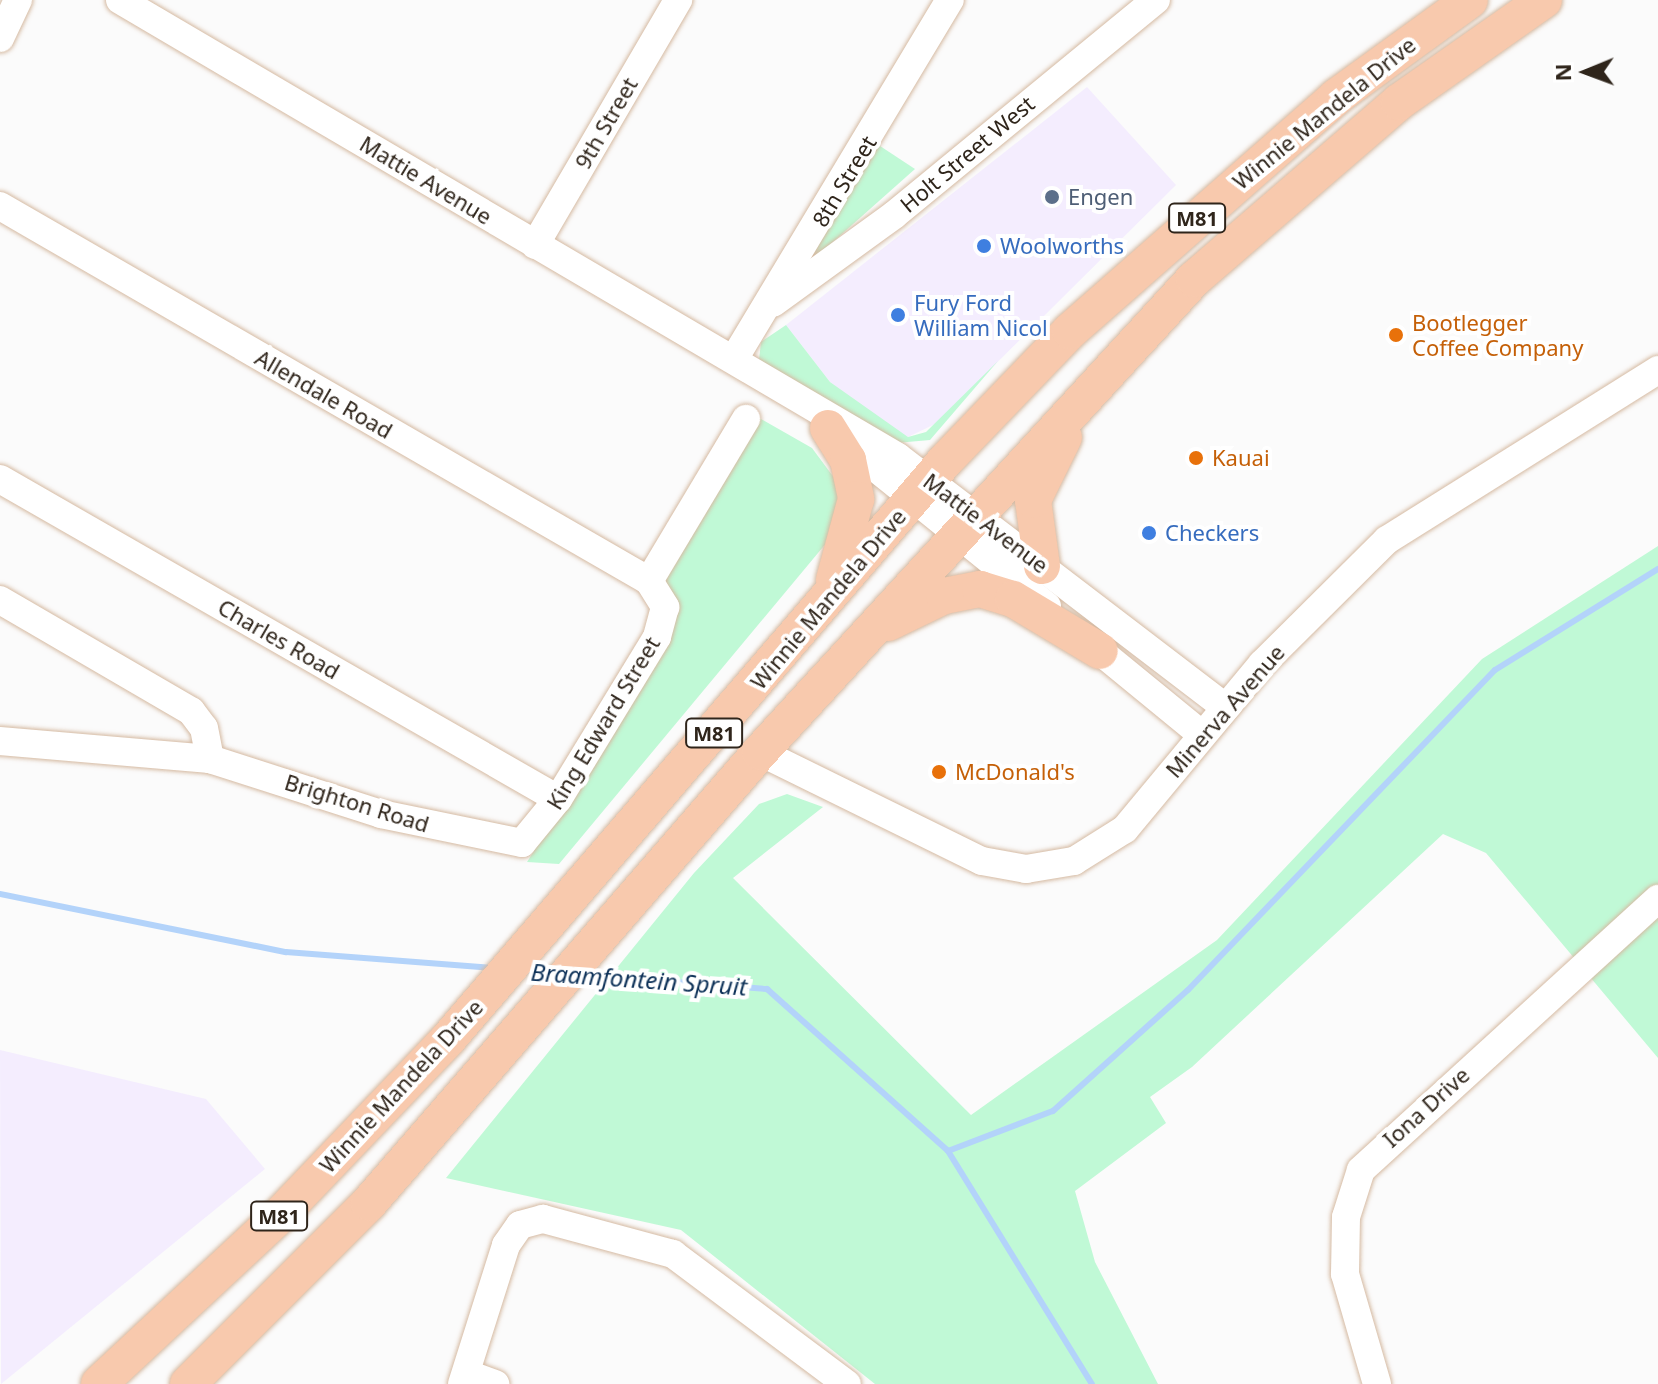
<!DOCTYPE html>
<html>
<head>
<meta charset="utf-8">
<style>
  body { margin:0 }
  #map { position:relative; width:1658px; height:1384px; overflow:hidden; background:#fbfbfb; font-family:"Noto Sans",sans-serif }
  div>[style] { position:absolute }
  .commercial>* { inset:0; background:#f4edfe }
  .green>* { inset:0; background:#c0f9d6 }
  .stream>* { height:6px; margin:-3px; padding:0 3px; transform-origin:3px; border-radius:3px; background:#b3d3fa }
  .roads { filter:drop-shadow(0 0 2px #d5baa2) drop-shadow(0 0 2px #d5baa2) }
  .minor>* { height:28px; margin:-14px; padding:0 14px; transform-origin:14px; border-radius:14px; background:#fff }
  .major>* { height:36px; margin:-18px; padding:0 18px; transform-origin:18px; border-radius:18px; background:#f8c9ad }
  .dots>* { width:22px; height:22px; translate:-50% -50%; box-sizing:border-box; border:4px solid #fff; border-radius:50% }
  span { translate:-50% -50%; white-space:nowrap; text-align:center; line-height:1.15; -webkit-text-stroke:8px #fff; paint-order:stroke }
  .shield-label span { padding:2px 6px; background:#fff; border:2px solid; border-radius:6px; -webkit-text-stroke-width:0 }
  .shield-label { font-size:20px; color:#2f251b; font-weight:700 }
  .street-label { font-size:22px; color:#2f251b }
  .service-label { font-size:22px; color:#4e5e75 }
  .left { translate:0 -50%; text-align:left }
  .shop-label { font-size:22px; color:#366cbe }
  .food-label { font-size:22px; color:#c56008 }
  .water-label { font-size:24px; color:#0c3057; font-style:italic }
  .north { position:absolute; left:1546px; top:32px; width:80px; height:80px; -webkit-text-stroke:6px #fff; paint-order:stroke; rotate:269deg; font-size:22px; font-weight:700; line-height:32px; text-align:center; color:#2f251b }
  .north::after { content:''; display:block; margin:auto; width:28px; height:36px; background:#2f251b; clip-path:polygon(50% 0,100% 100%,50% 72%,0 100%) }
</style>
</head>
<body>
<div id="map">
  <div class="commercial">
    <i style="clip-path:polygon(1087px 87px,1176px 185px,935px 424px,908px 437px,893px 434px,830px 382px,786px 325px)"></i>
    <i style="clip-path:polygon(0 1050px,206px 1099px,265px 1169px,1px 1384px)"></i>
  </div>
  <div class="green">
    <i style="clip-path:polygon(877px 144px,915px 169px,798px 273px)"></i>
    <i style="clip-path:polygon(786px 325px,830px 382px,908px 437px,926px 432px,998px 361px,930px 440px,896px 443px,759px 360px,761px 342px)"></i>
    <i style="clip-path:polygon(754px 415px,812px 448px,835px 479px,841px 496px,828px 541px,559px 864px,527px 862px,657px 655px,659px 570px)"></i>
    <i style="clip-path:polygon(1658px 546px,1658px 1058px,1486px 853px,1443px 834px,1192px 1067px,1150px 1097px,1166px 1123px,1075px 1191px,1095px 1262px,1158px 1384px,875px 1384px,681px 1230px,446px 1178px,694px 873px,759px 804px,787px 794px,823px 807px,733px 878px,971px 1115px,1217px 940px,1482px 659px)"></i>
  </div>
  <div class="stream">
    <i style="left:0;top:894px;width:292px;rotate:11.5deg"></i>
    <i style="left:286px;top:952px;width:208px;rotate:4.4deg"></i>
    <i style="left:524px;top:970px;width:29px;rotate:6deg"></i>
    <i style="left:584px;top:975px;width:184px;rotate:4.4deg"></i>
    <i style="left:767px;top:989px;width:243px;rotate:41.8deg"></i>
    <i style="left:948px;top:1151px;width:274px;rotate:58.3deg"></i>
    <i style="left:948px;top:1151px;width:112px;rotate:-20.9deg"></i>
    <i style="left:1053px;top:1111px;width:181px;rotate:-41.9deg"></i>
    <i style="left:1188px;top:990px;width:443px;rotate:-46.2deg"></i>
    <i style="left:1495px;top:670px;width:192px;rotate:-31.8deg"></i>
  </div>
  <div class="roads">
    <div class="minor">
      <i style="left:120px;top:0;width:902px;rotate:30.43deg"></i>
      <i style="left:898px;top:457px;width:410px;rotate:37.4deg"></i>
      <i style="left:0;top:38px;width:42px;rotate:-64.7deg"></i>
      <i style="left:0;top:206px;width:750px;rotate:30.02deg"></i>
      <i style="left:649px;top:581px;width:31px;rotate:58deg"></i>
      <i style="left:665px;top:607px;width:31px;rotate:105deg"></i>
      <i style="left:657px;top:637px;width:190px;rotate:121.4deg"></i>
      <i style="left:558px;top:799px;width:57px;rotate:129.3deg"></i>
      <i style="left:522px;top:843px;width:144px;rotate:-168.4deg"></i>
      <i style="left:381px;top:814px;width:180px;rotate:-162.2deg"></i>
      <i style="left:210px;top:759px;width:211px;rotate:-175.1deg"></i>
      <i style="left:535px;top:245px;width:284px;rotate:-59.7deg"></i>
      <i style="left:773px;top:303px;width:150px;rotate:-36deg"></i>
      <i style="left:894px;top:215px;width:339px;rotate:-39.4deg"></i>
      <i style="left:734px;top:359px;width:419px;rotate:-59deg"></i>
      <i style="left:840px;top:439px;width:266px;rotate:38.9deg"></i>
      <i style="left:0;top:479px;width:643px;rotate:29.83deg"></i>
      <i style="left:649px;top:581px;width:189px;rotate:-59.1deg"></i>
      <i style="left:0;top:600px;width:221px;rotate:30.2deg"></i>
      <i style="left:191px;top:711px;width:21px;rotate:53deg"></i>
      <i style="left:204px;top:728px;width:32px;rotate:79deg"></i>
      <i style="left:1085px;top:639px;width:149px;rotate:39.3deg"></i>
      <i style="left:760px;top:752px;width:247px;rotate:26.2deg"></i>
      <i style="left:982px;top:861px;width:45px;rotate:10.3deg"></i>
      <i style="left:1026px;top:869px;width:49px;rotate:-9.5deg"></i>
      <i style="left:1074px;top:861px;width:60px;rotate:-32.1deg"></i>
      <i style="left:1125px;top:829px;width:214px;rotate:-50.3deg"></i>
      <i style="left:1262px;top:664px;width:176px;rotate:-44.8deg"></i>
      <i style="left:1387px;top:540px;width:320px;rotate:-32.1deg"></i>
      <i style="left:470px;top:1375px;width:27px;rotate:20deg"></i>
      <i style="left:462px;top:1384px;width:146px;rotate:-72.4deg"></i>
      <i style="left:506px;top:1245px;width:24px;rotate:-55deg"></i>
      <i style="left:520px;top:1225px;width:24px;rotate:-15deg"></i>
      <i style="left:543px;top:1219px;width:135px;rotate:15.1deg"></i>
      <i style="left:673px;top:1254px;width:217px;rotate:36.8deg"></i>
      <i style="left:1377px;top:1384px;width:115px;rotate:-106.2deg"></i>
      <i style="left:1345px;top:1274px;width:57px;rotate:-89deg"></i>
      <i style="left:1346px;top:1217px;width:49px;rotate:-72.3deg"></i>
      <i style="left:1361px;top:1170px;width:402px;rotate:-42.4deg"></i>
    </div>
    <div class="major">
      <i style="left:828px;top:428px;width:38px;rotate:58deg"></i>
      <i style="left:848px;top:460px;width:40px;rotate:78deg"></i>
      <i style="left:856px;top:499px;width:84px;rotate:105.2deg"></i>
      <i style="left:1042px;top:566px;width:67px;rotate:-97.8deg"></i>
      <i style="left:1033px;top:500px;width:70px;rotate:-63.8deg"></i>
      <i style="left:888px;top:623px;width:62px;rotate:-25.7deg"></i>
      <i style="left:944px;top:596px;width:37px;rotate:-11deg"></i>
      <i style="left:980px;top:589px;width:34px;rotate:17deg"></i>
      <i style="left:1013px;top:599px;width:101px;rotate:30.9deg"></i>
      <i style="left:99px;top:1384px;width:249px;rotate:-43deg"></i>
      <i style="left:281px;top:1214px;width:243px;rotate:-46.3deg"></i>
      <i style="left:449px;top:1038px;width:761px;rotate:-49.32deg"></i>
      <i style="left:945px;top:461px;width:180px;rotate:-46.1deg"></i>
      <i style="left:1070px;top:331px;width:354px;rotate:-41.3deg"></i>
      <i style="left:1336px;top:97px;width:165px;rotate:-35.9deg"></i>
      <i style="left:188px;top:1384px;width:256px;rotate:-45deg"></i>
      <i style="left:369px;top:1203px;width:597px;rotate:-49.08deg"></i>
      <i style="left:760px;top:752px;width:642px;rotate:-47.46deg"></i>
      <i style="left:1194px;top:279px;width:271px;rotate:-40.8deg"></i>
      <i style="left:1399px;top:102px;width:177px;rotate:-35.1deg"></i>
    </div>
  </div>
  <div class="dots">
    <i style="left:1052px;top:197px;background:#5c6f8a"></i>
    <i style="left:984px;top:246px;background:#3f7fe0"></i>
    <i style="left:898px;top:315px;background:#3f7fe0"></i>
    <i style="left:1396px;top:335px;background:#e8710a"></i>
    <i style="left:1196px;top:458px;background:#e8710a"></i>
    <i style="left:1149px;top:533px;background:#3f7fe0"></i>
    <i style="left:939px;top:772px;background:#e8710a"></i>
  </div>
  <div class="shield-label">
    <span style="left:1197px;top:218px">M81</span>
    <span style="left:714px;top:733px">M81</span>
    <span style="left:279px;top:1216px">M81</span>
  </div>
  <div class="street-label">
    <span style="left:1324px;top:113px;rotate:-39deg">Winnie Mandela Drive</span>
    <span style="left:606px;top:123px;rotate:-60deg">9th Street</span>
    <span style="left:967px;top:154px;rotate:-40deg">Holt Street West</span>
    <span style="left:426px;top:180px;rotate:31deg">Mattie Avenue</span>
    <span style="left:844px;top:181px;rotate:-59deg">8th Street</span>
    <span style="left:324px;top:394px;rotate:30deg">Allendale Road</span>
    <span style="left:986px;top:523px;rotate:37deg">Mattie Avenue</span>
    <span style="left:828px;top:599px;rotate:-50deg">Winnie Mandela Drive</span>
    <span style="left:279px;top:639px;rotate:30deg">Charles Road</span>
    <span style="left:1225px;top:711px;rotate:-49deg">Minerva Avenue</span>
    <span style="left:603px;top:723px;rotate:-59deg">King Edward Street</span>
    <span style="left:357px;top:803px;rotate:17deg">Brighton Road</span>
    <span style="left:401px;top:1086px;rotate:-47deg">Winnie Mandela Drive</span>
    <span style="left:1426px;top:1107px;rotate:-42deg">Iona Drive</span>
  </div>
  <div class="service-label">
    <span class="left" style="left:1068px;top:197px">Engen</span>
  </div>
  <div class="shop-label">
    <span class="left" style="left:1000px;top:246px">Woolworths</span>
    <span class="left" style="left:914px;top:315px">Fury Ford<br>William Nicol</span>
    <span class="left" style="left:1165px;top:533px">Checkers</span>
  </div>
  <div class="food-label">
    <span class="left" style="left:1412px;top:335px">Bootlegger<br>Coffee Company</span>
    <span class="left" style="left:1212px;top:458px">Kauai</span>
    <span class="left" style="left:955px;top:772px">McDonald's</span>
  </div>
  <div class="water-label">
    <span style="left:639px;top:979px;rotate:4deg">Braamfontein Spruit</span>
  </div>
  <div class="north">N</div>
</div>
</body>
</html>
